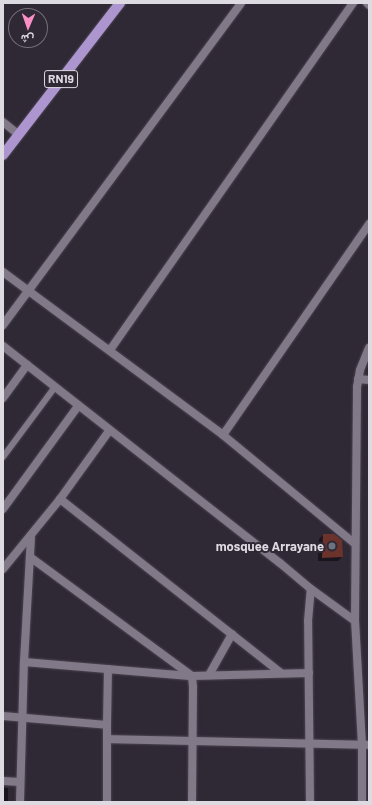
<!DOCTYPE html>
<html>
<head>
<meta charset="utf-8">
<style>
  body { margin:0 }
  #map { position:relative; width:372px; height:805px; overflow:hidden; background:#2f2835; font-family:Barlow,Vazirmatn,sans-serif }
  div>[style] { position:absolute }
  .shadow>* { inset:0; background:#0007; transform-origin:0 0 }
  .building>* { inset:0; background:#6c332d }
  .roads { filter:drop-shadow(0 0 1px #4b4550) drop-shadow(0 0 1px #4b4550) }
  .lane>* { height:6px; margin:-3px; padding:0 3px; transform-origin:3px; border-radius:3px; background:#817988 }
  .street>* { height:8px; margin:-4px; padding:0 4px; transform-origin:4px; border-radius:4px; background:#817988 }
  .primary>* { height:10px; margin:-5px; padding:0 5px; transform-origin:5px; border-radius:5px; background:#ad96cf }
  .dots>* { width:11px; height:11px; translate:-50% -50%; box-sizing:border-box; border:2px solid #2f2835; border-radius:50% }
  span { translate:-50% -50%; white-space:nowrap; text-align:center; line-height:1.15; -webkit-text-stroke:4px #2f2835; paint-order:stroke }
  .shield-label span { padding:1px 3px; background:#2f2835; border:1px solid; border-radius:3px; -webkit-text-stroke-width:0 }
  .shield-label { font-size:12px; color:#dedae2; font-weight:700 }
  .poi-label { font-size:13px; color:#dedae2; font-weight:700 }
  .right { translate:-100% -50%; text-align:right }
  .frame { position:absolute; inset:0; border:4px solid #dedae2; pointer-events:none }
  .north { position:absolute; left:8px; top:8px; width:40px; height:40px; box-sizing:border-box; background:#2f2835; border:1px solid #756f7a; border-radius:50%; rotate:182deg; font-size:11px; font-weight:700; line-height:16px; text-align:center; color:#dedae2 }
  .north::after { content:''; display:block; margin:auto; width:14px; height:18px; background:#fa8fc6; clip-path:polygon(50% 0,100% 100%,50% 72%,0 100%) }
</style>
</head>
<body>
<div id="map">
  <div class="shadow">
    <i style="clip-path:polygon(323px 535px,342px 557px,338px 561px,318px 561px,319px 539px)"></i>
    <i style="left:3px;top:788px;width:5px;height:14px"></i>
  </div>
  <div class="building">
    <i style="clip-path:polygon(323px 534px,334px 534px,342px 540px,343px 557px,322px 558px)"></i>
  </div>
  <div class="roads">
    <div class="lane">
      <i style="left:3px;top:457px;width:87px;rotate:-53.4deg"></i>
    </div>
    <div class="street">
      <i style="left:367px;top:3px;width:3px;rotate:45deg"></i>
      <i style="left:3px;top:122px;width:19px;rotate:39deg"></i>
      <i style="left:3px;top:272px;width:274px;rotate:36.5deg"></i>
      <i style="left:223px;top:435px;width:171px;rotate:39.5deg"></i>
      <i style="left:3px;top:325px;width:400px;rotate:-53.5deg"></i>
      <i style="left:3px;top:346px;width:352px;rotate:38.1deg"></i>
      <i style="left:280px;top:563px;width:40px;rotate:40deg"></i>
      <i style="left:311px;top:589px;width:54px;rotate:36deg"></i>
      <i style="left:110px;top:350px;width:424px;rotate:-55deg"></i>
      <i style="left:358px;top:379px;width:11px;rotate:5deg"></i>
      <i style="left:3px;top:398px;width:41px;rotate:-54deg"></i>
      <i style="left:223px;top:435px;width:257px;rotate:-55.3deg"></i>
      <i style="left:60px;top:499px;width:281px;rotate:38.2deg"></i>
      <i style="left:3px;top:509px;width:127px;rotate:-53.9deg"></i>
      <i style="left:30px;top:557px;width:201px;rotate:36.3deg"></i>
      <i style="left:192px;top:676px;width:11px;rotate:85deg"></i>
      <i style="left:193px;top:687px;width:115px;rotate:90.5deg"></i>
      <i style="left:3px;top:569px;width:90px;rotate:-50.8deg"></i>
      <i style="left:60px;top:499px;width:84px;rotate:-54.2deg"></i>
      <i style="left:24px;top:662px;width:169px;rotate:4.8deg"></i>
      <i style="left:192px;top:676px;width:117px;rotate:-1.5deg"></i>
      <i style="left:209px;top:675px;width:47px;rotate:-60.7deg"></i>
      <i style="left:3px;top:716px;width:104px;rotate:4.9deg"></i>
      <i style="left:107px;top:725px;width:77px;rotate:90deg"></i>
      <i style="left:107px;top:725px;width:56px;rotate:-89deg"></i>
      <i style="left:107px;top:739px;width:262px;rotate:1.3deg"></i>
      <i style="left:3px;top:781px;width:17px;rotate:3deg"></i>
      <i style="left:20px;top:802px;width:140px;rotate:-88.4deg"></i>
      <i style="left:24px;top:662px;width:124px;rotate:-86.8deg"></i>
      <i style="left:310px;top:802px;width:181px;rotate:-90.6deg"></i>
      <i style="left:308px;top:621px;width:32px;rotate:-85deg"></i>
      <i style="left:362px;top:802px;width:57px;rotate:-90deg"></i>
      <i style="left:362px;top:745px;width:124px;rotate:-93.2deg"></i>
      <i style="left:355px;top:621px;width:234px;rotate:-89.5deg"></i>
      <i style="left:357px;top:387px;width:17px;rotate:-80deg"></i>
      <i style="left:360px;top:370px;width:24px;rotate:-68deg"></i>
    </div>
    <div class="primary">
      <i style="left:3px;top:155px;width:192px;rotate:-52.4deg"></i>
    </div>
  </div>
  <div class="dots">
    <i style="left:332px;top:546px;background:#6b7280"></i>
  </div>
  <div class="shield-label">
    <span style="left:61px;top:79px">RN19</span>
  </div>
  <div class="poi-label">
    <span class="right" style="left:324px;top:546px">mosquee Arrayane</span>
  </div>
  <div class="frame"></div>
  <div class="north">ش</div>
</div>
</body>
</html>
